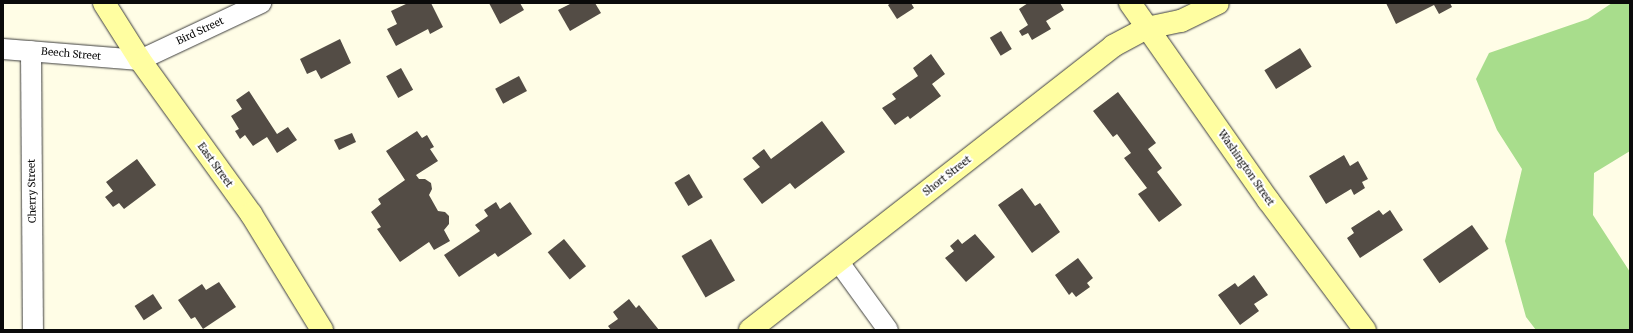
<!DOCTYPE html>
<html>
<head>
<meta charset="utf-8">
<style>
  body { margin:0 }
  #map { position:relative; width:1633px; height:333px; overflow:hidden; background:#fffde6; font-family:Merriweather,serif }
  div>[style] { position:absolute }
  .forest>* { inset:0; background:#a8dd8c }
  .building>* { inset:0; background:#534c45; transform-origin:0 0 }
  .roads { filter:drop-shadow(0 0 1px #3d3d3d) drop-shadow(0 0 1px #3d3d3d) }
  .street>* { height:20px; margin:-10px; padding:0 10px; transform-origin:10px; border-radius:10px; background:#fff }
  .secondary>* { height:22px; margin:-11px; padding:0 11px; transform-origin:11px; border-radius:11px; background:#fffea1 }
  span { translate:-50% -50%; white-space:nowrap; text-align:center; line-height:1.15; -webkit-text-stroke:4px #fff; paint-order:stroke }
  .street-label { font-size:10px; color:#0a0a0a }
  .frame { position:absolute; inset:0; border:4px solid #0a0a0a; pointer-events:none }
</style>
</head>
<body>
<div id="map">
  <div class="forest">
    <i style="clip-path:polygon(1612px 3px,1630px 3px,1630px 151px,1594px 173px,1593px 215px,1630px 272px,1630px 330px,1536px 330px,1526px 317px,1505px 241px,1522px 169px,1497px 130px,1476px 79px,1489px 53px,1588px 19px)"></i>
  </div>
  <div class="building">
    <i style="clip-path:polygon(408px 3px,431px 3px,443px 27px,430px 34px,428px 29px,396px 46px,387px 29px,397px 24px,391px 11px)"></i>
    <i style="clip-path:polygon(489px 3px,520px 3px,524px 10px,500px 24px)"></i>
    <i style="clip-path:polygon(572px 3px,595px 3px,601px 13px,570px 31px,558px 10px)"></i>
    <i style="clip-path:polygon(891px 3px,911px 3px,914px 8px,897px 19px,888px 5px)"></i>
    <i style="clip-path:polygon(1028px 3px,1060px 3px,1064px 10px,1046px 21px,1051px 29px,1032px 40px,1028px 33px,1022px 36px,1019px 31px,1028px 25px,1019px 9px)"></i>
    <i style="clip-path:polygon(1386px 3px,1450px 3px,1452px 7px,1439px 14px,1434px 5px,1396px 24px)"></i>
    <i style="left:1001px;top:31px;width:21px;height:13px;rotate:59deg"></i>
    <i style="clip-path:polygon(340px 39px,351px 63px,321px 79px,316px 70px,307px 74px,300px 59px)"></i>
    <i style="left:1300px;top:48px;width:22px;height:42px;rotate:58deg"></i>
    <i style="clip-path:polygon(931px 54px,945px 74px,932px 84px,941px 96px,910px 119px,908px 116px,895px 125px,882px 108px,896px 99px,892px 94px,918px 76px,913px 68px)"></i>
    <i style="left:401px;top:68px;width:25px;height:17px;rotate:61deg"></i>
    <i style="left:519px;top:76px;width:17px;height:27px;rotate:62deg"></i>
    <i style="clip-path:polygon(249px 91px,277px 134px,288px 127px,297px 140px,277px 153px,267px 137px,253px 146px,245px 135px,240px 139px,235px 131px,239px 129px,231px 116px,242px 109px,236px 100px)"></i>
    <i style="clip-path:polygon(1118px 92px,1156px 143px,1148px 149px,1162px 168px,1157px 172px,1182px 205px,1159px 222px,1138px 194px,1147px 188px,1124px 158px,1131px 153px,1117px 134px,1113px 137px,1093px 111px)"></i>
    <i style="clip-path:polygon(822px 121px,845px 152px,795px 189px,790px 183px,762px 204px,743px 179px,760px 167px,752px 158px,764px 149px,771px 159px)"></i>
    <i style="clip-path:polygon(417px 131px,422px 138px,427px 135px,434px 147px,430px 149px,438px 161px,416px 175px,419px 179px,425px 179px,431px 183px,432px 189px,429px 195px,438px 211px,445px 212px,449px 216px,449px 224px,444px 230px,450px 241px,434px 250px,429px 242px,400px 262px,377px 229px,381px 227px,371px 212px,381px 204px,378px 199px,405px 180px,386px 151px)"></i>
    <i style="clip-path:polygon(352px 133px,356px 142px,339px 150px,334px 140px)"></i>
    <i style="clip-path:polygon(1344px 155px,1350px 166px,1358px 161px,1368px 179px,1362px 182px,1365px 188px,1354px 195px,1351px 189px,1326px 204px,1309px 176px)"></i>
    <i style="clip-path:polygon(137px 159px,156px 185px,124px 209px,119px 203px,113px 207px,105px 197px,113px 191px,106px 182px)"></i>
    <i style="left:689px;top:174px;width:27px;height:17px;rotate:59deg"></i>
    <i style="clip-path:polygon(1022px 188px,1035px 206px,1040px 203px,1060px 232px,1032px 253px,998px 205px)"></i>
    <i style="clip-path:polygon(496px 202px,500px 209px,510px 202px,532px 234px,498px 257px,495px 253px,459px 277px,444px 255px,480px 231px,475px 225px,488px 216px,484px 210px)"></i>
    <i style="clip-path:polygon(1379px 210px,1383px 215px,1390px 210px,1403px 230px,1360px 258px,1347px 238px,1354px 233px,1351px 228px)"></i>
    <i style="left:1472px;top:225px;width:29px;height:60px;rotate:55deg"></i>
    <i style="clip-path:polygon(975px 234px,995px 257px,966px 282px,945px 258px,954px 251px,950px 246px,958px 239px,962px 244px)"></i>
    <i style="left:564px;top:239px;width:35px;height:21px;rotate:51deg"></i>
    <i style="left:711px;top:239px;width:48px;height:34px;rotate:60deg"></i>
    <i style="clip-path:polygon(1078px 258px,1093px 278px,1087px 283px,1090px 287px,1076px 297px,1072px 292px,1069px 295px,1055px 275px)"></i>
    <i style="clip-path:polygon(1254px 275px,1268px 295px,1254px 304px,1259px 311px,1240px 325px,1218px 295px,1235px 283px,1238px 287px)"></i>
    <i style="clip-path:polygon(219px 282px,236px 307px,203px 329px,195px 317px,191px 319px,178px 300px,202px 284px,206px 290px)"></i>
    <i style="left:153px;top:294px;width:17px;height:22px;rotate:57deg"></i>
    <i style="clip-path:polygon(629px 299px,636px 308px,639px 305px,659px 330px,611px 330px,608px 326px,618px 319px,613px 312px)"></i>
  </div>
  <div class="roads">
    <div class="street">
      <i style="left:3px;top:49px;width:137px;rotate:4.6deg"></i>
      <i style="left:140px;top:60px;width:134px;rotate:-25.2deg"></i>
      <i style="left:31px;top:51px;width:279px;rotate:89.6deg"></i>
      <i style="left:838px;top:261px;width:85px;rotate:54.1deg"></i>
    </div>
    <div class="secondary">
      <i style="left:104px;top:3px;width:67px;rotate:57.7deg"></i>
      <i style="left:140px;top:60px;width:190px;rotate:54.2deg"></i>
      <i style="left:251px;top:214px;width:136px;rotate:58.5deg"></i>
      <i style="left:1130px;top:3px;width:241px;rotate:55deg"></i>
      <i style="left:1268px;top:200px;width:162px;rotate:53.3deg"></i>
      <i style="left:750px;top:330px;width:461px;rotate:-38deg"></i>
      <i style="left:1113px;top:46px;width:38px;rotate:-28deg"></i>
      <i style="left:1147px;top:28px;width:35px;rotate:-12deg"></i>
      <i style="left:1181px;top:21px;width:41px;rotate:-25.9deg"></i>
    </div>
  </div>
  <div class="street-label">
    <span style="left:200px;top:31px;rotate:-25deg">Bird Street</span>
    <span style="left:71px;top:54px;rotate:5deg">Beech Street</span>
    <span style="left:215px;top:165px;rotate:54deg">East Street</span>
    <span style="left:1246px;top:168px;rotate:55deg">Washington Street</span>
    <span style="left:947px;top:176px;rotate:-38deg">Short Street</span>
    <span style="left:32px;top:191px;rotate:-91deg">Cherry Street</span>
  </div>
  <div class="frame"></div>
</div>
</body>
</html>
